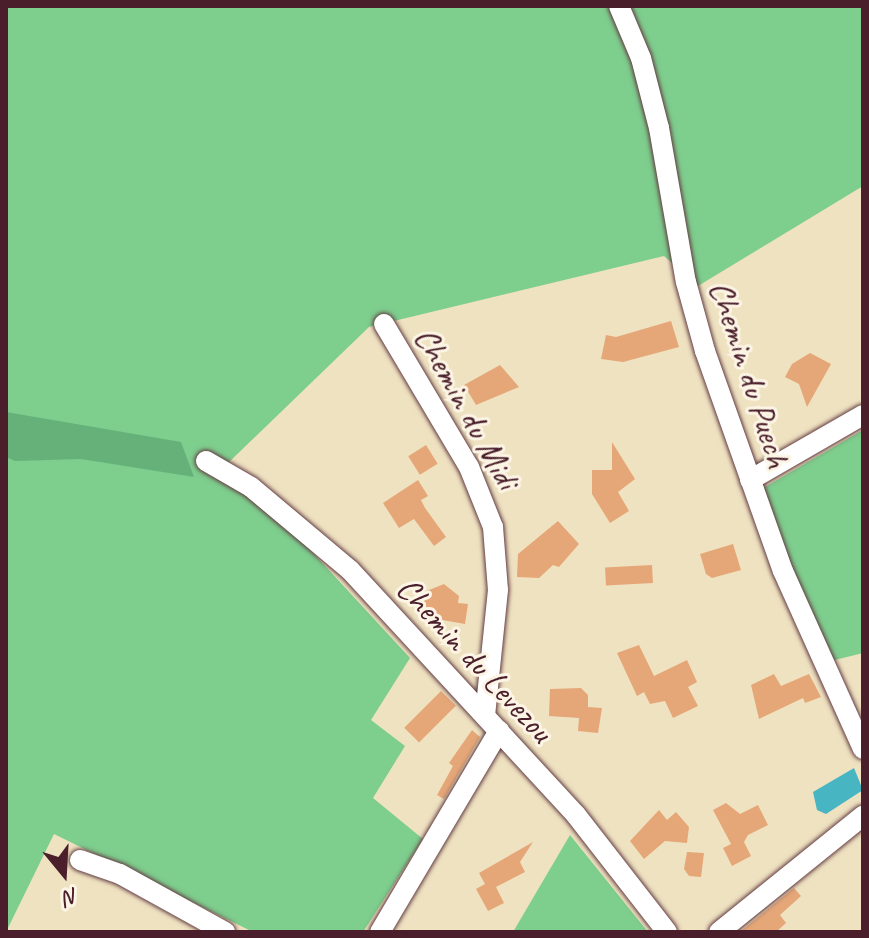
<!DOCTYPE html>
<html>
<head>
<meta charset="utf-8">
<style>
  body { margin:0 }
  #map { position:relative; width:869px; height:938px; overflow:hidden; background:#efe2c1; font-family:Caveat,sans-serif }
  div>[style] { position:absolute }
  .green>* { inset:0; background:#7ece8e }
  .forest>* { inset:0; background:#66b179 }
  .water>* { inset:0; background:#47b5c2 }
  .building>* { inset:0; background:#e5a778; transform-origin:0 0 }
  .roads { filter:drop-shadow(0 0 2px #633c42) drop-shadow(0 0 2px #633c42) }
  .minor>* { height:20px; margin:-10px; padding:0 10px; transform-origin:10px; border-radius:10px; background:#fff }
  span { translate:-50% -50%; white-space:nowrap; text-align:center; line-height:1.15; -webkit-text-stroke:6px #fcf5e5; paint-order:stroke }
  .street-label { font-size:34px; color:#4a1f2b }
  .frame { position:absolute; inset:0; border:8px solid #4a1f2b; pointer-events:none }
  .north { position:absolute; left:24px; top:834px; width:80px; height:80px; -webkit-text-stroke:6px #fcf5e5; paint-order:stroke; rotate:162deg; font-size:22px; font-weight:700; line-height:32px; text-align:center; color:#4a1f2b }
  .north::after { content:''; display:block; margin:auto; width:28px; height:36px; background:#4a1f2b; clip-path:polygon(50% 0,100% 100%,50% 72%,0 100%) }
</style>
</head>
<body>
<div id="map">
  <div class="green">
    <i style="clip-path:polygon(6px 6px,863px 6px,863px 186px,698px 286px,664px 256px,369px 327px,229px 462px,410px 658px,371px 720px,405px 746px,373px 798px,423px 839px,363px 932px,253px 932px,54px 834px,6px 932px)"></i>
    <i style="clip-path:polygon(863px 430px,863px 653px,831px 661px,760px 490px)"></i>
    <i style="clip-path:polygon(570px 835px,648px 932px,513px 932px)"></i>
  </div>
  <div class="forest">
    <i style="clip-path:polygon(6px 412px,181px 442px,194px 477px,81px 459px,15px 461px,6px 457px)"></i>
  </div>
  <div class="water">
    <i style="clip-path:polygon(854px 768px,863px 790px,826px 814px,817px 810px,813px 792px)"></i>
  </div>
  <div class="building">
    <i style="clip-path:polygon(671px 321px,679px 347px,623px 362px,601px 359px,606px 335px,616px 337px)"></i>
    <i style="clip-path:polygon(810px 353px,831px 364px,807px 407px,799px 384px,785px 377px,792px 364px)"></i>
    <i style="clip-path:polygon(500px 365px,519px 387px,476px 405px,464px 385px)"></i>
    <i style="clip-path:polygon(612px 442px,635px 479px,618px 492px,629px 511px,610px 523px,592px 494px,592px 470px,612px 470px)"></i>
    <i style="left:426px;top:445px;width:22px;height:21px;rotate:58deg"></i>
    <i style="clip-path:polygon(418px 480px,428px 496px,421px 500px,425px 508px,446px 537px,434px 546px,414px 519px,399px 528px,383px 503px)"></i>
    <i style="clip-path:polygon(558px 521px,579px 544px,559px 567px,553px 565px,539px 578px,517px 577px,518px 554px)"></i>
    <i style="clip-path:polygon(733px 544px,741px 570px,712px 578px,706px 574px,700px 554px)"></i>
    <i style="left:652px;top:565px;width:18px;height:47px;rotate:87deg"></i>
    <i style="clip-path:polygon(444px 584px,459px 596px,458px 603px,468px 604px,465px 624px,437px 619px,422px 609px,424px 592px)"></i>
    <i style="clip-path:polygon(639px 645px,654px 676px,687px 660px,697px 682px,688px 687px,698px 706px,673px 718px,665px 701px,650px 704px,644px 692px,637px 696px,617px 653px)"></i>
    <i style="clip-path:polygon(774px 674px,781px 686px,809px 674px,821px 697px,805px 703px,803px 698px,759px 719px,751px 685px)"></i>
    <i style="clip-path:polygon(581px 688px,588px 695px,588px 707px,602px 708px,598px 733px,578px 731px,579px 718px,549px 716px,550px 689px)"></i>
    <i style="left:441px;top:691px;width:21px;height:52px;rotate:45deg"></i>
    <i style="clip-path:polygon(472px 730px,480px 737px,444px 799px,437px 795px,453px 766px,449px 763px)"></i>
    <i style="clip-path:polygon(726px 803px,740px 814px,758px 805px,768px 825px,748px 835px,744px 842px,751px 856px,732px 866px,723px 848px,731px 844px,713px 810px)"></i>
    <i style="clip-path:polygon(659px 810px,667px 820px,676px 812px,689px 827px,687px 843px,665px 841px,644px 859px,630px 841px)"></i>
    <i style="clip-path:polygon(533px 842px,520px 862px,525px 872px,496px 887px,504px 903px,488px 911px,476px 889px,485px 884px,479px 873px)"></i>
    <i style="clip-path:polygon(687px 852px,704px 853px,701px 877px,689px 876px,684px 869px)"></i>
    <i style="clip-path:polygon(794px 888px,801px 896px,780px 915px,786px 923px,776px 932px,740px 932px)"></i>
  </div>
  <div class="roads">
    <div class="minor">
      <i style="left:619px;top:6px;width:56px;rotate:67.1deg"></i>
      <i style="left:641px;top:58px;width:72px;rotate:75.6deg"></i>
      <i style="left:659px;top:128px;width:156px;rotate:80.1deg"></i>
      <i style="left:686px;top:282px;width:72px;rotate:74.6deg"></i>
      <i style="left:705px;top:351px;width:233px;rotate:70.5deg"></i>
      <i style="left:783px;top:571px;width:195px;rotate:65.8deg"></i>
      <i style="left:384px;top:324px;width:166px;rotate:59.3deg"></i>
      <i style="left:469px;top:467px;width:65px;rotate:68.2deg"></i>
      <i style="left:493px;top:527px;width:63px;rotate:85.5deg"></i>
      <i style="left:498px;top:590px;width:126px;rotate:95.9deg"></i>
      <i style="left:206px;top:461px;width:52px;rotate:30deg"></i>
      <i style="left:251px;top:487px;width:129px;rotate:40deg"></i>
      <i style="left:350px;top:570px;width:333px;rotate:47.3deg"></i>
      <i style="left:576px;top:815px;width:148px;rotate:52.1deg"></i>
      <i style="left:750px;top:480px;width:130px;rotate:-29.9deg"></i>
      <i style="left:80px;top:860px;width:42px;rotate:19.3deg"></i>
      <i style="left:120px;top:874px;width:120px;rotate:28.9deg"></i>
      <i style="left:380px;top:932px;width:234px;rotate:-59.4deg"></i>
      <i style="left:719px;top:932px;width:185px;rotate:-38.9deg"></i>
    </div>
  </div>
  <div class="street-label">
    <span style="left:750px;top:374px;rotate:72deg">Chemin du Puech</span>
    <span style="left:467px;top:408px;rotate:61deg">Chemin du Midi</span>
    <span style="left:475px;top:659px;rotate:47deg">Chemin du Levezou</span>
  </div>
  <div class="frame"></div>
  <div class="north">N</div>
</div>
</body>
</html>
